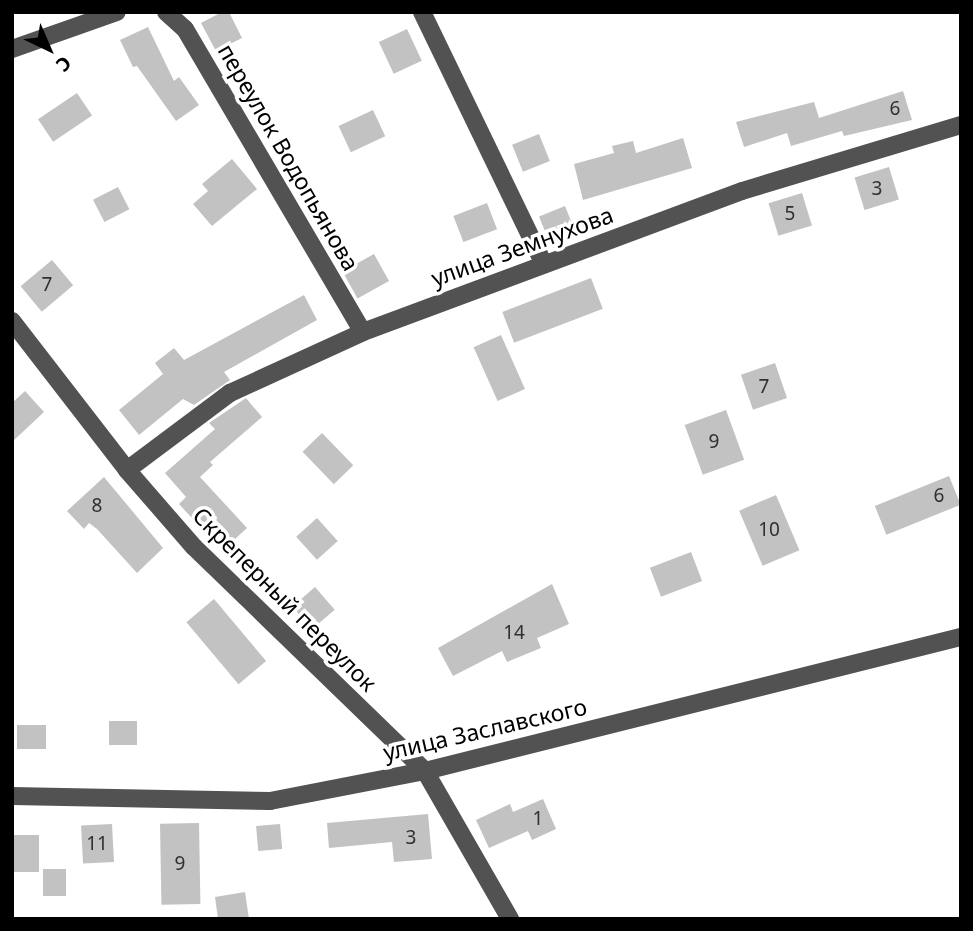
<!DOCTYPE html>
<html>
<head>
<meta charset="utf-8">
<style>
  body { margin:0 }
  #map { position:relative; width:973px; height:931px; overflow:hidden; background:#fff; font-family:"Noto Sans",sans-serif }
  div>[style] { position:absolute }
  .building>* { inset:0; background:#c2c2c2; transform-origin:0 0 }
  .minor>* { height:18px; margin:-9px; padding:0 9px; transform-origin:9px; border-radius:9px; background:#525252 }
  span { translate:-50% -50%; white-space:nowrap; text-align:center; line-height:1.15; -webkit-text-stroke:7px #fff; paint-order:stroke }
  .number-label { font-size:19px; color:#303030 }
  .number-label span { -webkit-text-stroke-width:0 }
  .street-label { font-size:23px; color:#000 }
  .frame { position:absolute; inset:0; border:14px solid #000; pointer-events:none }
  .north { position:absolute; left:14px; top:14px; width:70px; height:70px; -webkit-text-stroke:5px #fff; paint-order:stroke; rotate:136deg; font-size:19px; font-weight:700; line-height:28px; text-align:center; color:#000 }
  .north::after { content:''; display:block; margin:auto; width:24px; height:32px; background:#000; clip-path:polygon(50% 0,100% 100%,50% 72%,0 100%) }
</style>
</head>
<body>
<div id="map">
  <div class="building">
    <i style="clip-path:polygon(222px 12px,229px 12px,242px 38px,216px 51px,201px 23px)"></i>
    <i style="clip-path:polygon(148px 27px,174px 81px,179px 77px,199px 105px,176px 121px,137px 66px,133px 67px,120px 40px)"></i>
    <i style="left:407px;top:29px;width:35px;height:31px;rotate:65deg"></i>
    <i style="clip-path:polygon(903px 91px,912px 120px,844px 136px,842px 131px,791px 146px,787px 133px,744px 147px,736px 122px,814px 102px,819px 118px)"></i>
    <i style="left:77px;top:93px;width:27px;height:47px;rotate:56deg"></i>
    <i style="left:373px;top:110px;width:29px;height:38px;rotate:65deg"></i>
    <i style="left:539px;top:134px;width:29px;height:29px;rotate:68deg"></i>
    <i style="clip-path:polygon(683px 138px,692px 168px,583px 200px,574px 164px,614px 153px,612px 146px,633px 141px,636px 153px)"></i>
    <i style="clip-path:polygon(232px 159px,257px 189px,212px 226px,193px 204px,208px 191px,202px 184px)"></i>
    <i style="left:889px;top:167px;width:34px;height:36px;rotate:73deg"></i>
    <i style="left:118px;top:187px;width:25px;height:28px;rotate:63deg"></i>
    <i style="left:802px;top:193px;width:34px;height:35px;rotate:73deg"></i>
    <i style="left:487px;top:203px;width:28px;height:36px;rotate:69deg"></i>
    <i style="left:565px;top:206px;width:22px;height:28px;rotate:68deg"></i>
    <i style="left:374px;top:254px;width:31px;height:36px;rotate:61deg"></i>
    <i style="left:52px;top:260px;width:33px;height:41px;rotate:50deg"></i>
    <i style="left:591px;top:278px;width:33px;height:95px;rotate:69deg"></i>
    <i style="clip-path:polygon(304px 295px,317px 320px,224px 372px,230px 380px,194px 405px,183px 399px,139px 435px,119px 410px,163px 374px,155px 363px,174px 348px,184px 360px)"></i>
    <i style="left:501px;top:335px;width:59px;height:30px;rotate:66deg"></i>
    <i style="left:775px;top:363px;width:37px;height:36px;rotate:71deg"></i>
    <i style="clip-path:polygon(25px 391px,44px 412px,12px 442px,12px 403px)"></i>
    <i style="clip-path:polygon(246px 398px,262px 417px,210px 462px,213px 465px,200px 477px,247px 528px,222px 551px,179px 504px,186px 497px,165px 473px,215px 429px,209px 423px)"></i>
    <i style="left:726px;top:410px;width:53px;height:44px;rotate:70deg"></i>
    <i style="left:322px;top:433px;width:45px;height:27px;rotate:46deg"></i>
    <i style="left:949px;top:476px;width:31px;height:80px;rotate:68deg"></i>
    <i style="clip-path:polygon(104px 477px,163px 548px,137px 573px,97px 529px,89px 523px,84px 529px,67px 511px)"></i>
    <i style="left:776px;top:495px;width:60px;height:40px;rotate:67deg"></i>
    <i style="left:317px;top:518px;width:31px;height:28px;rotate:48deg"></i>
    <i style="left:691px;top:552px;width:31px;height:44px;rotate:69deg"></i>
    <i style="clip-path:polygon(552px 584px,569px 624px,537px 638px,541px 648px,507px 662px,502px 651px,453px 676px,438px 648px)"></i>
    <i style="left:315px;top:587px;width:30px;height:30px;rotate:49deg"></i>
    <i style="left:214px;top:599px;width:81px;height:36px;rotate:50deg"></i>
    <i style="left:109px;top:721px;width:28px;height:24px"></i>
    <i style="left:17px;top:725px;width:29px;height:24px"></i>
    <i style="clip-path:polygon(543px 799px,556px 829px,532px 840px,528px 831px,489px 848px,476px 820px,510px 804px,513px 812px)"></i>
    <i style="clip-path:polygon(428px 814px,432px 859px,394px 862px,392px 842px,329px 848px,327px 823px)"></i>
    <i style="left:199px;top:823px;width:81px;height:39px;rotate:89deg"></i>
    <i style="left:112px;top:824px;width:38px;height:31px;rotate:87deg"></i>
    <i style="left:280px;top:824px;width:25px;height:24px;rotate:85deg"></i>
    <i style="left:12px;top:835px;width:27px;height:37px"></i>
    <i style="left:66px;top:869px;width:27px;height:23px;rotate:90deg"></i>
    <i style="clip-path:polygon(245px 892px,249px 919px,218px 919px,215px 897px)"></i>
  </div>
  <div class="minor">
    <i style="left:166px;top:12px;width:25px;rotate:42deg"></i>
    <i style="left:185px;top:29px;width:351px;rotate:59.6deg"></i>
    <i style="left:422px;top:12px;width:280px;rotate:64.2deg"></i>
    <i style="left:12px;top:49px;width:111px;rotate:-19.4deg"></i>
    <i style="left:12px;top:321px;width:188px;rotate:52.3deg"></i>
    <i style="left:127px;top:470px;width:102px;rotate:49deg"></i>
    <i style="left:194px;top:547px;width:322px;rotate:44.1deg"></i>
    <i style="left:425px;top:771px;width:171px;rotate:60.1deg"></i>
    <i style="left:127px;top:470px;width:129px;rotate:-36.8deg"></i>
    <i style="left:230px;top:393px;width:146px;rotate:-24.6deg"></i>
    <i style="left:363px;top:332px;width:404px;rotate:-20.4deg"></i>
    <i style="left:742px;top:191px;width:229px;rotate:-16.8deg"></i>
    <i style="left:12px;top:796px;width:258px;rotate:1.1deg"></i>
    <i style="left:270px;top:801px;width:158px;rotate:-11deg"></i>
    <i style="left:425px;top:771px;width:552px;rotate:-14.04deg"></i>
  </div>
  <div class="number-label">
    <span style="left:895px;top:109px">6</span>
    <span style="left:877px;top:189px">3</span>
    <span style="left:790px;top:214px">5</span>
    <span style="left:47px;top:285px">7</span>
    <span style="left:764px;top:387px">7</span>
    <span style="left:714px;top:442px">9</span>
    <span style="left:939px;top:496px">6</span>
    <span style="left:97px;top:506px">8</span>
    <span style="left:769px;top:530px">10</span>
    <span style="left:514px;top:633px">14</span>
    <span style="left:538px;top:819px">1</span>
    <span style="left:411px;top:838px">3</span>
    <span style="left:97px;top:844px">11</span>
    <span style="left:180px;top:864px">9</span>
  </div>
  <div class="street-label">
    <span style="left:289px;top:157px;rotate:60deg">переулок Водопьянова</span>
    <span style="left:522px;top:246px;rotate:-20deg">улица Земнухова</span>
    <span style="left:285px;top:599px;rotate:45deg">Скреперный переулок</span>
    <span style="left:485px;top:729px;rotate:-13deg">улица Заславского</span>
  </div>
  <div class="frame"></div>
  <div class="north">С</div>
</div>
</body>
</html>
